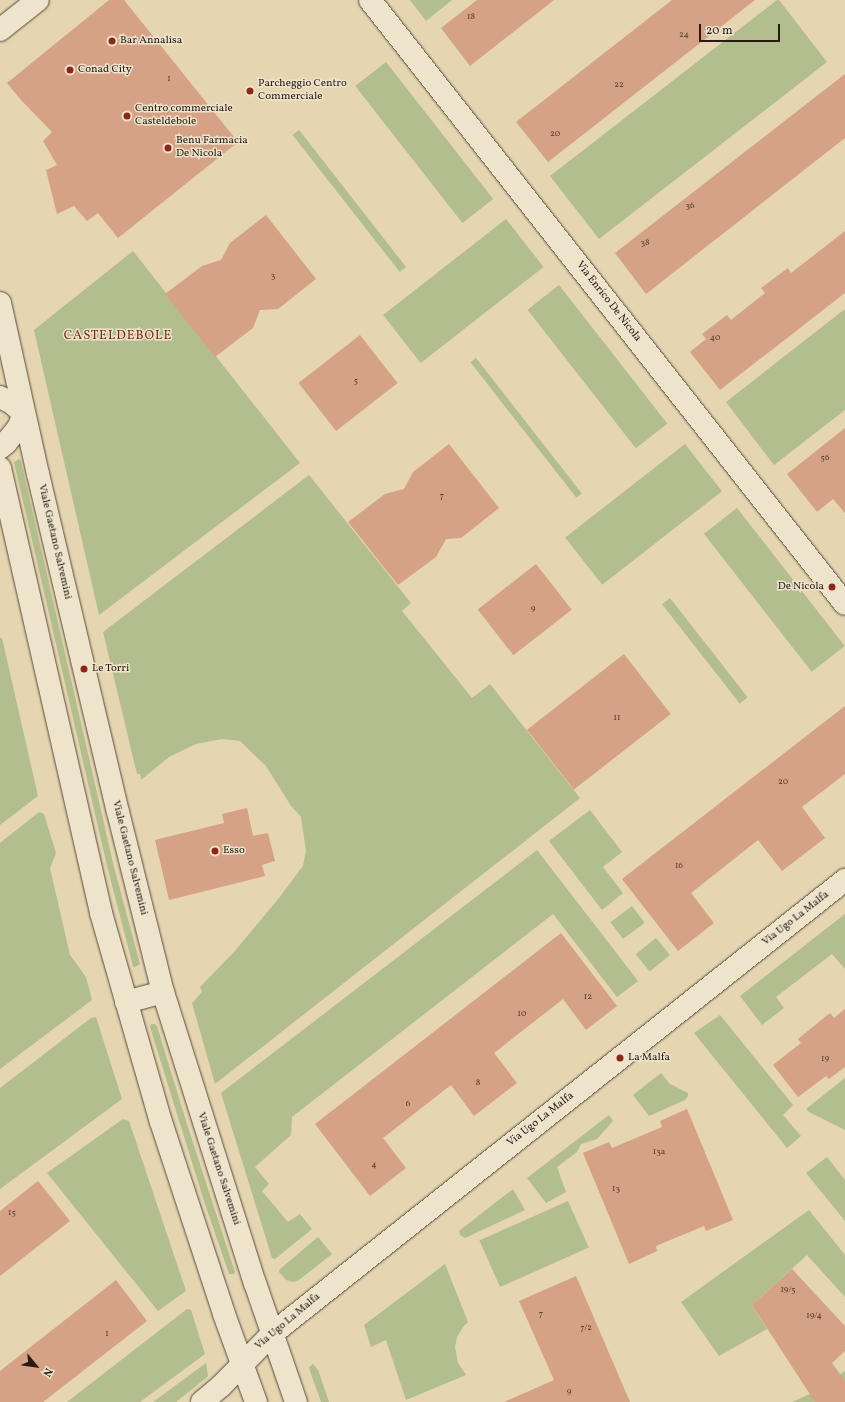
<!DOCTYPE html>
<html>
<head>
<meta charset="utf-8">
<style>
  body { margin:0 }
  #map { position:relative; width:845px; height:1402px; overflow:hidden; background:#e5d5b0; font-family:Vollkorn,serif }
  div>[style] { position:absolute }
  .green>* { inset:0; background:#b2be8d; transform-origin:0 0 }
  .building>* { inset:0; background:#d5a285; transform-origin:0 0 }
  .roads { filter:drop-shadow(0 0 1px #574a3c) drop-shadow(0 0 1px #574a3c) }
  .street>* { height:22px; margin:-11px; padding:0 11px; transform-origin:11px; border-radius:11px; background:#eee4cc }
  .secondary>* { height:22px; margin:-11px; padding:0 11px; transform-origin:11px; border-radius:11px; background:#eee4cc }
  .dots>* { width:11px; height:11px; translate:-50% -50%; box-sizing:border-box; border:2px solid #eee4cc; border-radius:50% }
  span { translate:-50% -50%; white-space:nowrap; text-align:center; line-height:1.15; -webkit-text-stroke:3px #eee4cc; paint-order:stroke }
  .number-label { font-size:9px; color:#533d32 }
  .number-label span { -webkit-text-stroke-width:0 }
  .poi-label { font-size:11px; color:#281b16 }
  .left { translate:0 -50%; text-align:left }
  .right { translate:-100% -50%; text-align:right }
  .street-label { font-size:11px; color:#281b16 }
  .quarter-label { font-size:13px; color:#7a1f14; letter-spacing:1px }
  .north { position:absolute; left:16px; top:1346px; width:40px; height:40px; -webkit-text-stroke:3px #eee4cc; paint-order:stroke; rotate:119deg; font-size:11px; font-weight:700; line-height:16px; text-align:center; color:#281b16 }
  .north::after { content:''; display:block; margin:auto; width:14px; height:18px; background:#281b16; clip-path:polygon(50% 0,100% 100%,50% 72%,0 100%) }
  .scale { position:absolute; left:699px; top:24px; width:81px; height:18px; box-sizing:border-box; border:2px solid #281b16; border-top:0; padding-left:5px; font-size:12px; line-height:14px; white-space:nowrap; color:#281b16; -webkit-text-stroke:3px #eee4cc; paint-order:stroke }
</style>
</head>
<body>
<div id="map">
  <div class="green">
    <i style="clip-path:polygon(410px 0,452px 0,426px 21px)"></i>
    <i style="clip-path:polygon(777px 0,779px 0,827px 62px,599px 239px,550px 176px)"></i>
    <i style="left:386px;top:62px;width:174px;height:39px;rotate:52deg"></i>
    <i style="left:299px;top:130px;width:174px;height:8px;rotate:52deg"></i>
    <i style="left:506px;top:219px;width:61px;height:156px;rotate:52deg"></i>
    <i style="clip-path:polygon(133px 251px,300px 463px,99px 615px,34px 330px)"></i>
    <i style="left:559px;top:285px;width:176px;height:40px;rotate:52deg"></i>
    <i style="clip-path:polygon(845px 309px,845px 410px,774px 465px,726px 402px)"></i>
    <i style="left:476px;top:358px;width:172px;height:7px;rotate:52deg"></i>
    <i style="left:685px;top:444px;width:60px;height:152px;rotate:52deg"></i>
    <i style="clip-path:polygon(19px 459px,21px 461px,114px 867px,140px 964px,135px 967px,133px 966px,108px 870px,14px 462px)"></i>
    <i style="clip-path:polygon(309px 475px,411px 603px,402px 611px,472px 698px,490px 684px,580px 798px,215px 1084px,192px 1003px,202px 992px,200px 987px,234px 952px,279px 898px,303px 866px,306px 851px,301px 817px,291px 806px,266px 766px,240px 741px,222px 739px,196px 744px,169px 757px,141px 780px,140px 774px,137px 774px,103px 632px)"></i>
    <i style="left:737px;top:508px;width:175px;height:42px;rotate:52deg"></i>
    <i style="left:670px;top:598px;width:126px;height:10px;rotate:52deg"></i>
    <i style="clip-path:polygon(0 638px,2px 638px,38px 796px,0 825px)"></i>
    <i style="clip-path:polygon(590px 810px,622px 852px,603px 867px,623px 893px,602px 910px,549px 841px)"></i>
    <i style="clip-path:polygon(39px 812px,44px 814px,56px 853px,50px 868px,70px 955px,86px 977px,92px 1000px,0 1069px,0 843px)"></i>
    <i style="clip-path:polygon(537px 850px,638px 981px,617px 997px,553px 914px,292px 1117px,291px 1135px,255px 1167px,269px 1184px,262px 1191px,288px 1222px,300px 1214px,312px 1229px,275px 1259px,272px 1258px,221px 1093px)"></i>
    <i style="left:632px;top:906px;width:21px;height:27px;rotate:53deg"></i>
    <i style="clip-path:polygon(845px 914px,845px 969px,832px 954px,776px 997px,784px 1008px,762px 1025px,740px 996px)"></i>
    <i style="left:656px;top:938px;width:22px;height:26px;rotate:51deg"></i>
    <i style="clip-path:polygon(720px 1015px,793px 1105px,783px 1115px,801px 1136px,787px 1148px,694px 1033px)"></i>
    <i style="clip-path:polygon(96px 1017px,122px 1099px,0 1189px,0 1088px,91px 1018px)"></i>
    <i style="clip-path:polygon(151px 1024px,155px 1024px,157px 1026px,187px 1124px,235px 1272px,234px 1274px,229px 1274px,204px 1201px,150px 1027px)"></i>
    <i style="clip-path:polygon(661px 1073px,670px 1084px,688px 1093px,688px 1096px,685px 1100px,649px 1116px,633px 1095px)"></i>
    <i style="clip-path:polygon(845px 1078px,845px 1130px,809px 1112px,806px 1109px)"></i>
    <i style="clip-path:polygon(609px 1115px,613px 1121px,597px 1139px,581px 1144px,577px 1152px,557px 1167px,566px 1192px,546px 1203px,527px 1178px)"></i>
    <i style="clip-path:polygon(123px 1119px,129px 1121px,186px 1291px,158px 1311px,47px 1173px)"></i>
    <i style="clip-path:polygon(827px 1157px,845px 1180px,845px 1221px,806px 1173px)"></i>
    <i style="clip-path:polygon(513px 1189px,525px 1210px,465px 1238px,460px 1235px,459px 1231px)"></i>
    <i style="left:568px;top:1201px;width:51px;height:97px;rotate:66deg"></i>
    <i style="clip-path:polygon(809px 1210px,845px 1255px,845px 1297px,807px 1255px,752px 1305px,767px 1329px,719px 1356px,681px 1302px)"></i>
    <i style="clip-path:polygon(318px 1237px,332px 1254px,299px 1280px,293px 1282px,286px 1280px,279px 1272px,280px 1269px)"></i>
    <i style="clip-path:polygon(445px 1264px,468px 1322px,463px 1327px,457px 1337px,455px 1347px,458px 1363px,466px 1375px,406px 1400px,386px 1340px,371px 1347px,364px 1325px)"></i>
    <i style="clip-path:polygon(187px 1309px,191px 1310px,205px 1354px,140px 1402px,67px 1402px)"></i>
    <i style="clip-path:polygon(206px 1363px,208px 1376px,206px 1378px,176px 1402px,153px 1402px)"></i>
    <i style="clip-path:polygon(313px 1364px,318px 1370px,329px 1402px,321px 1402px,310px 1371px,309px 1367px)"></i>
    <i style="clip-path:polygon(845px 1371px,845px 1402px,792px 1402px,810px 1394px)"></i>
  </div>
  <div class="building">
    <i style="clip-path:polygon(109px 0,124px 0,238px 142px,118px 238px,98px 213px,87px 221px,74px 206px,57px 214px,46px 170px,57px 165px,43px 141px,52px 132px,21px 100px,7px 83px)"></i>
    <i style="clip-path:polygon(477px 0,554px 0,470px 66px,441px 28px)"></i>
    <i style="clip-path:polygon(672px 0,755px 0,548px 162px,516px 122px)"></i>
    <i style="clip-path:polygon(845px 74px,845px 138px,646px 294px,615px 253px)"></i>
    <i style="clip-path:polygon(266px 215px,316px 279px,278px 309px,260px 310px,253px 328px,215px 357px,165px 294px,202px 266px,221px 260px,230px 243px)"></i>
    <i style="clip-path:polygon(845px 231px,845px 293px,720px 390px,690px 352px,706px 339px,702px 334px,727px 315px,731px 320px,765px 293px,761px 288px,788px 268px,791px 273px)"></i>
    <i style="left:360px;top:335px;width:61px;height:78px;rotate:52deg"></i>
    <i style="clip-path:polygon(845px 428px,845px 513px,833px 499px,817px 512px,787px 474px)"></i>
    <i style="clip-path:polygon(449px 444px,499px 508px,461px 538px,446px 539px,436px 557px,398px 585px,348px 522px,385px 494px,404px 489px,413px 472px)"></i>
    <i style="left:536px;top:564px;width:58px;height:74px;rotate:52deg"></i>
    <i style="left:624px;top:654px;width:76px;height:123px;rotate:52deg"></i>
    <i style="clip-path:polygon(845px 706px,845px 774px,802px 807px,825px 838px,782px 871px,758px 840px,691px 893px,714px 923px,678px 951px,622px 879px)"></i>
    <i style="clip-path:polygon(247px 808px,253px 836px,268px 833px,275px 861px,262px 865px,265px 876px,169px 900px,155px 840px,224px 823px,222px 814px)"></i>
    <i style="clip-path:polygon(561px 933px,617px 1006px,586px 1030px,563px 999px,494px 1053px,517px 1083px,474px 1116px,451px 1085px,383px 1138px,406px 1168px,370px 1196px,315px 1124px)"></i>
    <i style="clip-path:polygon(845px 1009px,845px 1067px,829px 1079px,826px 1076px,798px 1097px,773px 1065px,801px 1043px,798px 1039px,830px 1013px,834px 1018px)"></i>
    <i style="clip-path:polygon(687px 1109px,733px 1220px,706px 1231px,704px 1226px,656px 1246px,657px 1251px,629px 1264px,583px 1153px,609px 1142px,612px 1148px,662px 1127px,660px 1121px)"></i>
    <i style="clip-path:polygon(38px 1181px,70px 1221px,0 1276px,0 1211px)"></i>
    <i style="clip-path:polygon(792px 1269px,845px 1326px,845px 1351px,832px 1363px,845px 1381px,845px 1402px,815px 1402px,752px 1305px)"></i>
    <i style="clip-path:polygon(576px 1276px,630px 1402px,504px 1402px,554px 1380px,519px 1301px)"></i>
    <i style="clip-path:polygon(116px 1280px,147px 1321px,43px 1402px,0 1402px,0 1371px)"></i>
  </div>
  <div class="roads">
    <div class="street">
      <i style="left:370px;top:0;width:768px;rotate:51.82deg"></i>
      <i style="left:0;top:30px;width:48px;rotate:-38.3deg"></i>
      <i style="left:202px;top:1402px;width:25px;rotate:-40deg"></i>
      <i style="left:221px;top:1386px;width:74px;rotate:-45.5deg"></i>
      <i style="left:273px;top:1333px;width:730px;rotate:-38.38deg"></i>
    </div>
    <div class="secondary">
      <i style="left:0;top:303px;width:175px;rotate:77.5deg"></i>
      <i style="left:38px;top:474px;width:347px;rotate:76.7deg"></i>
      <i style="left:118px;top:812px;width:186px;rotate:76deg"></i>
      <i style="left:163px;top:992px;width:305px;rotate:72.5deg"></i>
      <i style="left:255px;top:1283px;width:126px;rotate:71deg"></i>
      <i style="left:0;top:397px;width:13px;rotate:27deg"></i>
      <i style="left:12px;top:403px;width:16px;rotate:43deg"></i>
      <i style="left:24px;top:414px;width:15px;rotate:113deg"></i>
      <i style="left:18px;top:428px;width:19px;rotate:129deg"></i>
      <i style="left:6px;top:443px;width:8px;rotate:140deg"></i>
      <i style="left:0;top:468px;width:456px;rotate:77.2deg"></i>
      <i style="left:101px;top:913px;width:217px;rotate:74deg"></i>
      <i style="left:161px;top:1122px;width:202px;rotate:71.8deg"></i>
      <i style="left:224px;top:1314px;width:94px;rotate:70deg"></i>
      <i style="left:126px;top:1002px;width:38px;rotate:-15deg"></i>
    </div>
  </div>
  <div class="dots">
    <i style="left:112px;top:41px;background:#8f2418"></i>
    <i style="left:70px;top:70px;background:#8f2418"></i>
    <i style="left:250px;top:91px;background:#8f2418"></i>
    <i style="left:127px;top:116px;background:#8f2418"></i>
    <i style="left:168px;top:148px;background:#8f2418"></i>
    <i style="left:832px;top:587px;background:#8f2418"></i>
    <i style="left:84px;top:669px;background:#8f2418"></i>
    <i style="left:215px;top:851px;background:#8f2418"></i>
    <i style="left:620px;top:1058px;background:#8f2418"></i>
  </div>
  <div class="number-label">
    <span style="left:471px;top:17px">18</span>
    <span style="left:684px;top:35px">24</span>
    <span style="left:169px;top:79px">1</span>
    <span style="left:619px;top:85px">22</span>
    <span style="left:555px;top:134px">20</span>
    <span style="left:690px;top:206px">36</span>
    <span style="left:645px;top:243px">38</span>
    <span style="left:273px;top:276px">3</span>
    <span style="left:715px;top:338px">40</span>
    <span style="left:356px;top:381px">5</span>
    <span style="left:825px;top:458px">56</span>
    <span style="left:442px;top:496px">7</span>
    <span style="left:533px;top:609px">9</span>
    <span style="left:617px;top:718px">11</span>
    <span style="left:783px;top:782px">20</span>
    <span style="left:679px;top:866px">16</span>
    <span style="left:588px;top:997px">12</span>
    <span style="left:522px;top:1014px">10</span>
    <span style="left:825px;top:1059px">19</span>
    <span style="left:478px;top:1083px">8</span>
    <span style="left:408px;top:1104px">6</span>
    <span style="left:659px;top:1152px">13a</span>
    <span style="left:374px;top:1165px">4</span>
    <span style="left:616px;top:1189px">13</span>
    <span style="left:12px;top:1213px">15</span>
    <span style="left:788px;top:1290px">19/5</span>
    <span style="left:541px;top:1314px">7</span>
    <span style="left:814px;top:1316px">19/4</span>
    <span style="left:586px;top:1328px">7/2</span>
    <span style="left:107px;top:1334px">1</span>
    <span style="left:569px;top:1392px">9</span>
  </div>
  <div class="poi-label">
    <span class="left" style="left:120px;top:41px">Bar Annalisa</span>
    <span class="left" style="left:78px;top:70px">Conad City</span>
    <span class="left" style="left:258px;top:91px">Parcheggio Centro<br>Commerciale</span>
    <span class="left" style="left:135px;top:116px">Centro commerciale<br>Casteldebole</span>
    <span class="left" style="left:176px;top:148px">Benu Farmacia<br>De Nicola</span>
    <span class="right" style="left:824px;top:587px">De Nicola</span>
    <span class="left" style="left:92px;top:669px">Le Torri</span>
    <span class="left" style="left:223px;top:851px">Esso</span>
    <span class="left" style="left:628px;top:1058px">La Malfa</span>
  </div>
  <div class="street-label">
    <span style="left:608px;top:302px;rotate:52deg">Via Enrico De Nicola</span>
    <span style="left:54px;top:542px;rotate:77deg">Viale Gaetano Salvemini</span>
    <span style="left:129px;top:858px;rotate:76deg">Viale Gaetano Salvemini</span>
    <span style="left:796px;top:919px;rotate:-38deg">Via Ugo La Malfa</span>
    <span style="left:541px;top:1120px;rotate:-38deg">Via Ugo La Malfa</span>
    <span style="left:218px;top:1169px;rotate:72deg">Viale Gaetano Salvemini</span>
    <span style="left:288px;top:1322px;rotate:-40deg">Via Ugo La Malfa</span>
  </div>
  <div class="quarter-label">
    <span style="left:118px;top:336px">CASTELDEBOLE</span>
  </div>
  <div class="north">N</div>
  <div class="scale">20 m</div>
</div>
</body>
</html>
